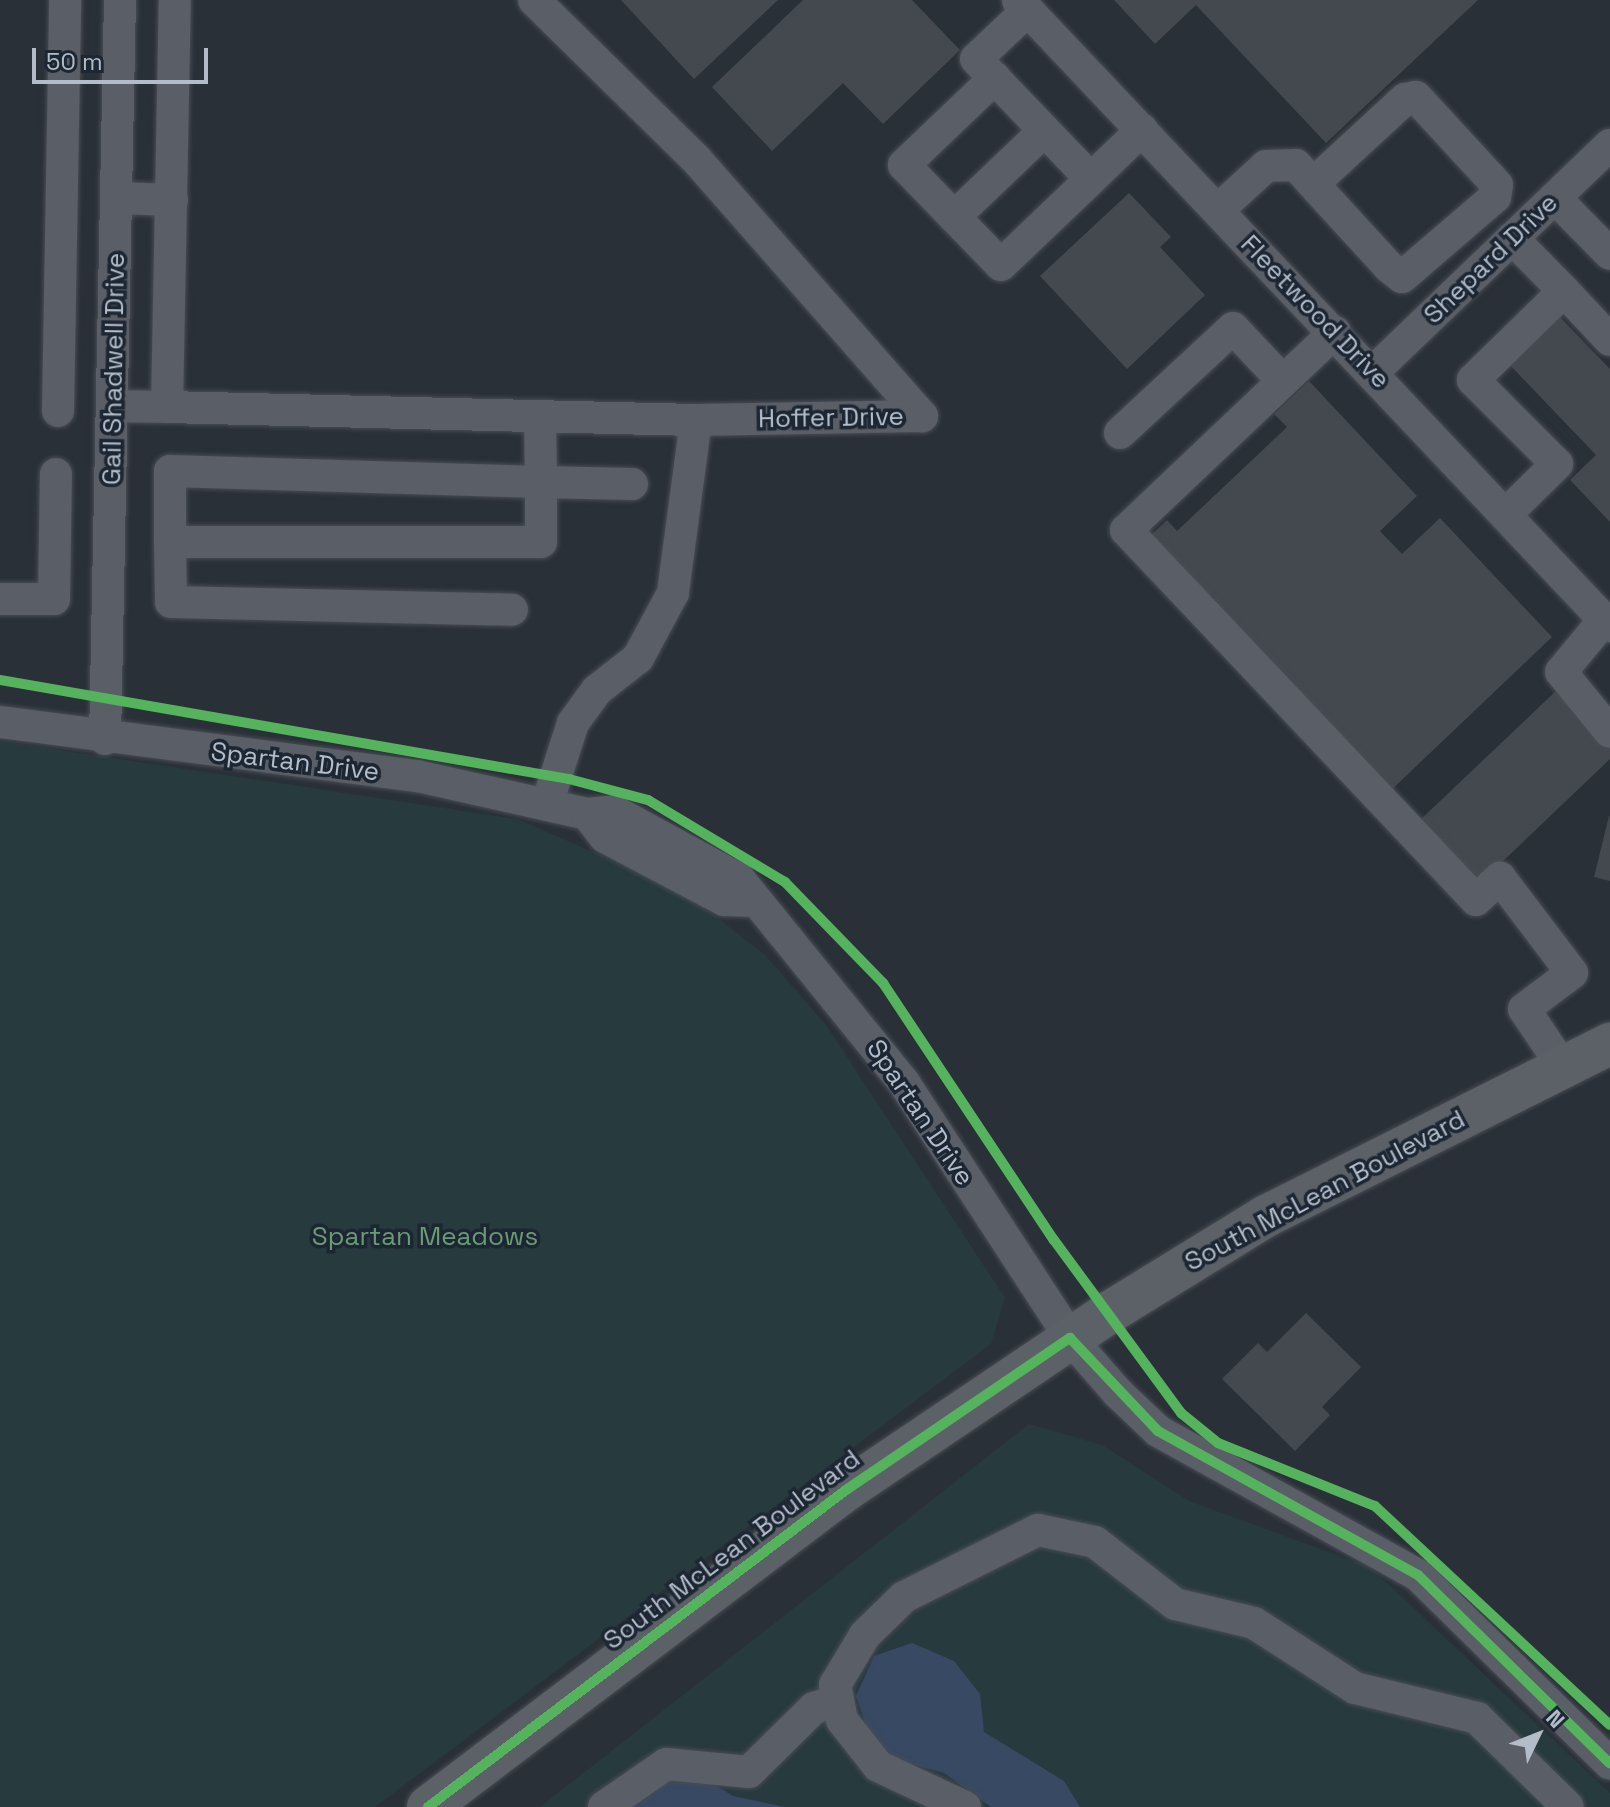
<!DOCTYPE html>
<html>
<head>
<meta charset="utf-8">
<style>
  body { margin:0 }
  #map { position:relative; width:1610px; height:1807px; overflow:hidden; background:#2a3038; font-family:"Space Grotesk",sans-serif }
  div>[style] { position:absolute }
  .green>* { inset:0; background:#273a3e }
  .water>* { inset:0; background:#384963 }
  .building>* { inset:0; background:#444950 }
  .roads { filter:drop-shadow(0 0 2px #484c53) drop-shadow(0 0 2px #484c53) }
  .minor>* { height:32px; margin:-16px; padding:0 16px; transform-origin:16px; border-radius:16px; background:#5a5e66 }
  .major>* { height:42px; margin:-21px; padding:0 21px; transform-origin:21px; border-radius:21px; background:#5c6168 }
  .cycleway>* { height:10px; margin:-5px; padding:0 5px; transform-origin:5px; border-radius:5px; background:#56b35d }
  span { translate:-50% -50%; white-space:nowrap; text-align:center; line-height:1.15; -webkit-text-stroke:7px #1d2633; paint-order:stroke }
  .street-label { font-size:26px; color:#b4bcc9 }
  .park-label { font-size:26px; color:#6b9a76 }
  .north { position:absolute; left:1498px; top:1695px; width:80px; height:80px; -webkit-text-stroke:6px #1d2633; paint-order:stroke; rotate:47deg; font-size:22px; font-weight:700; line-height:32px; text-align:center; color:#b4bcc9 }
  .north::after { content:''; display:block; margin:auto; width:28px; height:36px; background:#b4bcc9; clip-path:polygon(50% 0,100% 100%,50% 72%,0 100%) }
  .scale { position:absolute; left:32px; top:48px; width:176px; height:36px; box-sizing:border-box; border:4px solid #b4bcc9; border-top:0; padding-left:10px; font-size:24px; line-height:28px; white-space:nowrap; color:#b4bcc9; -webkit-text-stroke:6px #1d2633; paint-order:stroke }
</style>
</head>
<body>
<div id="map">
  <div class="green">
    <i style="clip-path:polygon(0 741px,517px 819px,683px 891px,765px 955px,826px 1025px,1005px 1298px,991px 1344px,375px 1807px,0 1807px)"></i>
    <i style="clip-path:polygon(1029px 1424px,1102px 1445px,1189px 1501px,1370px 1567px,1610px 1793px,1610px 1807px,540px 1807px)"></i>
  </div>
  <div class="water">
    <i style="clip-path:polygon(912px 1643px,954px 1661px,980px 1694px,984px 1732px,1064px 1781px,1080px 1807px,991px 1807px,944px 1773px,892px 1759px,868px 1731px,856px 1696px,874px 1656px)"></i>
    <i style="clip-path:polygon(678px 1775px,701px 1776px,733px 1796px,785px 1807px,629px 1807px)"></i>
  </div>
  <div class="building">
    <i style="clip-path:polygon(621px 0,778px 0,694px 79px)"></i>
    <i style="clip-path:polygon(803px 0,912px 0,960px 50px,883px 124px,843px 83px,772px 151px,712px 87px)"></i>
    <i style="clip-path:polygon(1114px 0,1478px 0,1326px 143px,1196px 5px,1155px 44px)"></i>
    <i style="clip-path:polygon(1129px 193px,1171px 237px,1160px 247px,1205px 295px,1127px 369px,1040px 276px)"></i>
    <i style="clip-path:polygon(1556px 313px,1610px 369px,1610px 522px,1570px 480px,1596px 455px,1506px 361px)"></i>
    <i style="clip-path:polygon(1309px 381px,1417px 496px,1380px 531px,1402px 554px,1440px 518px,1552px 637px,1387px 794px,1146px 540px,1167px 520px,1177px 531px,1287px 427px,1274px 414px)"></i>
    <i style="clip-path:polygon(1557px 690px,1610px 745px,1610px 759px,1478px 885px,1418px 822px)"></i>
    <i style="clip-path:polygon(1609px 816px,1610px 816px,1610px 881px,1594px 877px)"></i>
    <i style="clip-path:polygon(1306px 1313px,1361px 1367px,1322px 1407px,1330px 1415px,1295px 1451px,1222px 1379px,1258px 1343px,1267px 1352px)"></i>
  </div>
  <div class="roads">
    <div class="minor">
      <i style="left:534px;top:0;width:226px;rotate:44.5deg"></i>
      <i style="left:695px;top:158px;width:344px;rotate:48.7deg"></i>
      <i style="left:922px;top:416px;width:226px;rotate:179deg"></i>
      <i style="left:696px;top:420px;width:175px;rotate:97.6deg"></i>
      <i style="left:673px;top:593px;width:74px;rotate:118.3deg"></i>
      <i style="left:638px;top:658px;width:52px;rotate:142deg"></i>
      <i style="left:597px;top:690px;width:41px;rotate:126deg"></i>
      <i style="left:573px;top:723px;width:85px;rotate:107.8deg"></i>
      <i style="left:1018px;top:0;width:862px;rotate:46.6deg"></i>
      <i style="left:1028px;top:10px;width:71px;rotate:136.7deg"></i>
      <i style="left:976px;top:59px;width:166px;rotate:46.2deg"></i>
      <i style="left:1091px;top:179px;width:71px;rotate:-43.9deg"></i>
      <i style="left:995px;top:78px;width:126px;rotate:136.3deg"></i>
      <i style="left:904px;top:165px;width:139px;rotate:45.9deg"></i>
      <i style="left:1001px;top:265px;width:124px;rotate:-43.7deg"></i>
      <i style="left:118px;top:198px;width:54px;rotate:2.1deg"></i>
      <i style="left:1555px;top:198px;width:78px;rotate:45.5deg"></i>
      <i style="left:1218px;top:210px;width:65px;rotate:-42.5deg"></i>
      <i style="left:1266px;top:166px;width:30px;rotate:-2deg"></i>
      <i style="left:1296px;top:165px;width:25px;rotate:48deg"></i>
      <i style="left:1313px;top:184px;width:113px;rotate:47.5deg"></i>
      <i style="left:1389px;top:267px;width:16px;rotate:38deg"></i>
      <i style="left:1402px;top:277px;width:123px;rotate:-40.7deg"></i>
      <i style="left:1495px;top:197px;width:12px;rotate:-81deg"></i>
      <i style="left:1497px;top:185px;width:120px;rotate:-132.6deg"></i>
      <i style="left:1416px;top:97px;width:11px;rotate:170deg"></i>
      <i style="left:1405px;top:99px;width:125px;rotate:137.3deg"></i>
      <i style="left:954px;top:217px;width:124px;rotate:-43.7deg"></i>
      <i style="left:1564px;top:291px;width:67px;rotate:46.8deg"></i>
      <i style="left:1335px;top:332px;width:288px;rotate:136.5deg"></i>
      <i style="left:1126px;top:530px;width:509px;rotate:46.59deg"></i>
      <i style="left:1476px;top:900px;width:33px;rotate:-43deg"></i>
      <i style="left:1500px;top:878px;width:119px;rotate:52.8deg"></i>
      <i style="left:1572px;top:973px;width:60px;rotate:143.1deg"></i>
      <i style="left:1524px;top:1009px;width:70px;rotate:56.1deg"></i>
      <i style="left:1373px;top:372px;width:328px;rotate:-43.8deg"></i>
      <i style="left:113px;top:406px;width:54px;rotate:1.1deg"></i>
      <i style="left:167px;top:407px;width:407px;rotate:-88.9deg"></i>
      <i style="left:167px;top:407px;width:529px;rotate:1.41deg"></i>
      <i style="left:58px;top:411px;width:411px;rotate:-89deg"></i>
      <i style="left:540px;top:416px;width:66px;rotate:89.1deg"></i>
      <i style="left:541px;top:482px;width:60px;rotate:90deg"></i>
      <i style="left:541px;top:542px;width:371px;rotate:180deg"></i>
      <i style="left:170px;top:542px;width:71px;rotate:-90deg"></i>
      <i style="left:170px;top:471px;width:371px;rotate:1.7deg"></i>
      <i style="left:541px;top:482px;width:91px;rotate:1.3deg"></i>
      <i style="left:1120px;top:433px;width:154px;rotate:-42.9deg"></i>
      <i style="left:1233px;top:328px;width:73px;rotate:46.7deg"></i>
      <i style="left:1505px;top:515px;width:73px;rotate:-44.4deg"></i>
      <i style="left:1557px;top:464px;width:119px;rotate:-135deg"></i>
      <i style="left:1473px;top:380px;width:127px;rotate:-44.4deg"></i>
      <i style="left:1564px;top:291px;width:74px;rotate:-134.5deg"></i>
      <i style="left:170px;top:542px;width:60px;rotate:89deg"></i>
      <i style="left:171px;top:602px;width:341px;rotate:1.3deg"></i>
      <i style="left:0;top:599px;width:54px"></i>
      <i style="left:54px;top:599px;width:125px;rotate:-89.1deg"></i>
      <i style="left:1604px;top:620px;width:67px;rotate:129.6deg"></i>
      <i style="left:1561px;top:672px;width:77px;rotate:50.8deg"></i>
      <i style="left:0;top:722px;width:420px;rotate:7.4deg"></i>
      <i style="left:417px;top:776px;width:174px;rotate:12.6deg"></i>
      <i style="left:587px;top:814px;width:27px;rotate:-6deg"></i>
      <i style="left:614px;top:811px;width:142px;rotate:28.5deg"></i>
      <i style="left:739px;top:879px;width:262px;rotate:51deg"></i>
      <i style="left:904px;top:1083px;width:304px;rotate:56.9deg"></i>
      <i style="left:1070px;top:1338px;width:73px;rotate:48.9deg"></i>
      <i style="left:1118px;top:1393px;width:55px;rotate:43.5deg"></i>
      <i style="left:1158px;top:1431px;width:297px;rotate:29deg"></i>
      <i style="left:1418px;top:1575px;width:269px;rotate:44.5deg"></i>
      <i style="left:105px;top:739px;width:739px;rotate:-88.84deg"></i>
      <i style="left:587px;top:814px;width:29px;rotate:52deg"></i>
      <i style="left:605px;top:837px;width:135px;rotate:27.9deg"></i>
      <i style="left:724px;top:900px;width:29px;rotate:2deg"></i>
      <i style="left:604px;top:1807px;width:75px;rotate:-34.7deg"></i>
      <i style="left:666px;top:1764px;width:83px;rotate:5.5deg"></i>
      <i style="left:749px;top:1772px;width:91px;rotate:-44.6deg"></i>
      <i style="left:814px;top:1708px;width:20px;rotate:-18deg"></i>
      <i style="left:965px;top:1807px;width:96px;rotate:-154.8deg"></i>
      <i style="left:878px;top:1766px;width:58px;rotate:-128deg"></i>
      <i style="left:842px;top:1720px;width:36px;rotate:-101deg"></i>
      <i style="left:835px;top:1685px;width:58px;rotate:-59deg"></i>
      <i style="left:865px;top:1635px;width:54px;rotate:-44.3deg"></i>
      <i style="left:904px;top:1597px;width:150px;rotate:-26.6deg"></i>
      <i style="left:1038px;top:1530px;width:58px;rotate:11.9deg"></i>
      <i style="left:1095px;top:1542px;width:101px;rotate:37.8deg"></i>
      <i style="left:1175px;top:1604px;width:81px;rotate:13.5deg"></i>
      <i style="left:1254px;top:1623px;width:120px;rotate:32.8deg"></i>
      <i style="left:1355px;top:1688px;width:126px;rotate:13.8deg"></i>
      <i style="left:1477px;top:1718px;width:127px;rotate:44.4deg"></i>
    </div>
    <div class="major">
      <i style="left:428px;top:1807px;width:525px;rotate:-37.18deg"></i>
      <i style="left:846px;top:1490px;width:318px;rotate:-34deg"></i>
      <i style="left:1110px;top:1312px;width:183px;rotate:-31.6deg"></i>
      <i style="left:1266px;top:1216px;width:385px;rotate:-26.6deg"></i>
    </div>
  </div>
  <div class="cycleway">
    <i style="left:0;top:680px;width:578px;rotate:9.87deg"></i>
    <i style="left:569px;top:779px;width:82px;rotate:14.9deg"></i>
    <i style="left:648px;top:800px;width:160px;rotate:30.9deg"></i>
    <i style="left:785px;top:882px;width:141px;rotate:45.9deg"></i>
    <i style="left:883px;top:983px;width:309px;rotate:56.4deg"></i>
    <i style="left:1054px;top:1240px;width:215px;rotate:53.7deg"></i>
    <i style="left:1181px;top:1413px;width:48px;rotate:39deg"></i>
    <i style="left:1218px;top:1443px;width:169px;rotate:21.9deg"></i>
    <i style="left:1375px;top:1506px;width:321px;rotate:43deg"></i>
    <i style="left:428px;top:1807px;width:525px;rotate:-37.18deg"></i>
    <i style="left:846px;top:1490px;width:271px;rotate:-34.2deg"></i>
    <i style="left:1070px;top:1338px;width:128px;rotate:46.6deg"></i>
    <i style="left:1158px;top:1431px;width:297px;rotate:29deg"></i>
    <i style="left:1418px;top:1575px;width:269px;rotate:44.5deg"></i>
  </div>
  <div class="street-label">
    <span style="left:1491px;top:259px;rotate:-44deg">Shepard Drive</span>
    <span style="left:1315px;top:312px;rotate:46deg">Fleetwood Drive</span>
    <span style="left:114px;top:369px;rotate:-89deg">Gail Shadwell Drive</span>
    <span style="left:831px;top:418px;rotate:-1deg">Hoffer Drive</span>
    <span style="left:295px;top:762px;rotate:7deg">Spartan Drive</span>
    <span style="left:920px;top:1113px;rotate:56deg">Spartan Drive</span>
    <span style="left:1325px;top:1191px;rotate:-28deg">South McLean Boulevard</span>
    <span style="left:732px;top:1550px;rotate:-37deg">South McLean Boulevard</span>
  </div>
  <div class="park-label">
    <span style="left:425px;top:1237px">Spartan Meadows</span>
  </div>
  <div class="north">N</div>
  <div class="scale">50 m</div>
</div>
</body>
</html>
